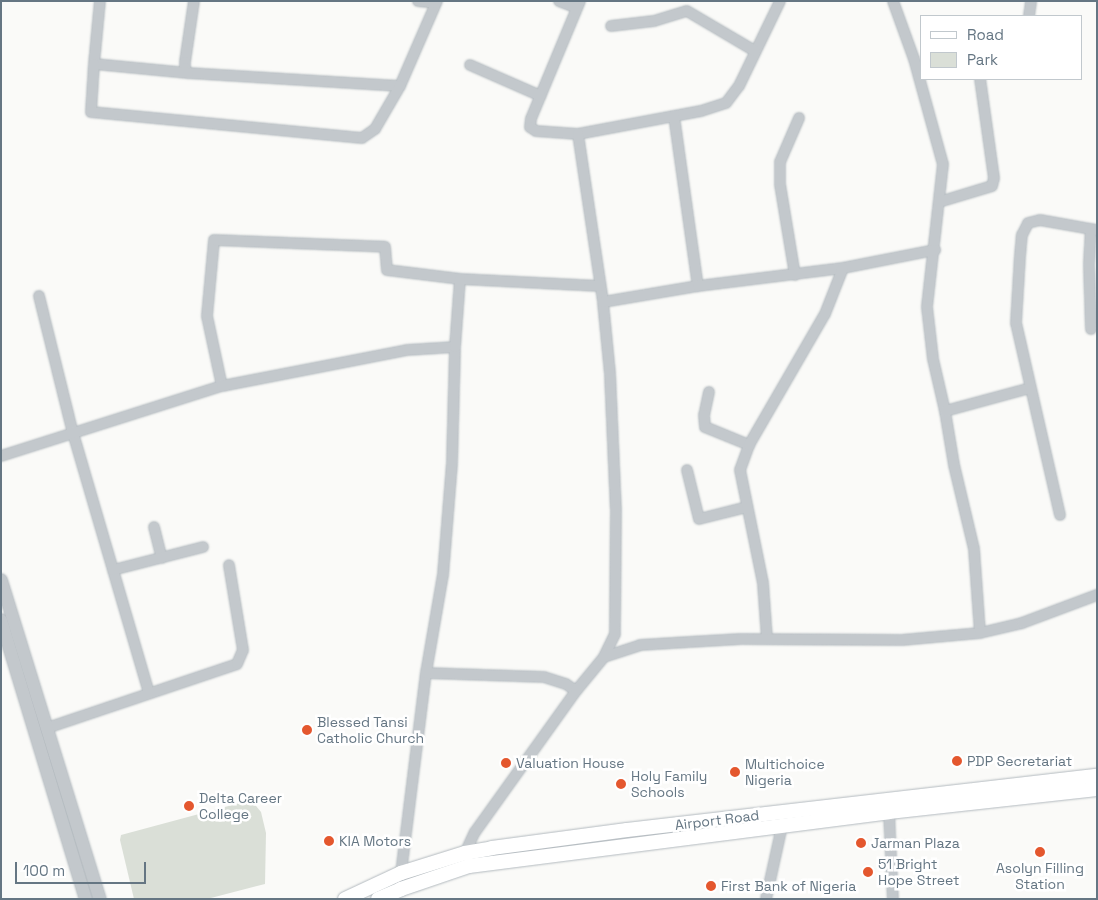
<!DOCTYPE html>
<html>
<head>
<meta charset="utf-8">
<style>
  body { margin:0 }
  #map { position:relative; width:1098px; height:900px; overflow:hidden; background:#fafaf8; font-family:"Space Grotesk",sans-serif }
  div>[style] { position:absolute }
  .green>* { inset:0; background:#dadfd7 }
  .roads { filter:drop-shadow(0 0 1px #b3babf) drop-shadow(0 0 1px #b3babf) }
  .minor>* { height:10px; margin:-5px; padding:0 5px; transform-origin:5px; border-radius:5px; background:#c3c8cc }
  .tertiary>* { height:12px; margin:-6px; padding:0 6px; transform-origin:6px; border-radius:6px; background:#c3c8cc }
  .secondary>* { height:14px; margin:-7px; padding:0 7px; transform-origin:7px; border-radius:7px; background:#fff }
  .dots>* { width:14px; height:14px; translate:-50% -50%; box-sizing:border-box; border:2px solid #fff; border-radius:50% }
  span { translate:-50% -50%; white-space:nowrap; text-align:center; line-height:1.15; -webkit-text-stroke:5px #fff; paint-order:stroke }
  .poi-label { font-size:14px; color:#657683 }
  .left { translate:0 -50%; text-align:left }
  .street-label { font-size:14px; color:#657683 }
  .frame { position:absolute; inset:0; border:2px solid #657683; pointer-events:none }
  .legend { position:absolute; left:920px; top:15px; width:162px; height:65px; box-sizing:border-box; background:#fff; border:1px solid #c1c8cd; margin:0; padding:6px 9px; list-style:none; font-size:15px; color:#657683 }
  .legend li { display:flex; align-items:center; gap:10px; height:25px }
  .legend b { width:25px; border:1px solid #c1c8cd }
  .scale { position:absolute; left:15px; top:862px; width:131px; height:22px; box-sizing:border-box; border:2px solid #657683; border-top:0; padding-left:6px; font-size:15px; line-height:18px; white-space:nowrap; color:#657683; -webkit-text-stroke:4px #fff; paint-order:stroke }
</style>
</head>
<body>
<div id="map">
  <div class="green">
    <i style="clip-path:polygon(251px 800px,261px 812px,266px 833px,265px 884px,207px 899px,134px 899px,120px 840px,121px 835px)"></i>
  </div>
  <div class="roads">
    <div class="minor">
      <i style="left:194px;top:1px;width:62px;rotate:98.4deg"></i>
      <i style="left:185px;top:62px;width:6px;rotate:90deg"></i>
      <i style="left:185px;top:68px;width:6px;rotate:59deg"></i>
      <i style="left:188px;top:73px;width:212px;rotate:3.5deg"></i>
      <i style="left:400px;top:86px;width:93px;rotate:-66.5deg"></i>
      <i style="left:418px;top:1px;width:18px;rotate:6deg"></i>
      <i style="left:559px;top:1px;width:19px;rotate:21deg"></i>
      <i style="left:580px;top:1px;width:128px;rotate:112.6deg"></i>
      <i style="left:531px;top:119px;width:8px;rotate:97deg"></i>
      <i style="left:530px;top:127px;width:7px;rotate:34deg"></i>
      <i style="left:536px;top:131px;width:42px;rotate:4.1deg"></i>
      <i style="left:578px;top:134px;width:125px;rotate:-10.6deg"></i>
      <i style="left:701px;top:111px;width:26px;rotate:-18deg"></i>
      <i style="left:726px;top:103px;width:21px;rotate:-53deg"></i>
      <i style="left:739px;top:86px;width:94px;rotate:-64.2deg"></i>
      <i style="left:893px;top:1px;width:62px;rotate:70.1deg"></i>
      <i style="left:914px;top:59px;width:109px;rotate:74.6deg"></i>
      <i style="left:943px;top:164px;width:144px;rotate:96.4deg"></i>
      <i style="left:927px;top:307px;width:52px;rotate:83.4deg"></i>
      <i style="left:933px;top:359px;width:53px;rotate:77deg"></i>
      <i style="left:945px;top:411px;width:55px;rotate:80.5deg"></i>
      <i style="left:954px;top:465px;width:86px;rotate:76.6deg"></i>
      <i style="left:974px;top:549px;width:84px;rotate:85.9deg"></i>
      <i style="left:1029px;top:16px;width:15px;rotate:-82deg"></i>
      <i style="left:611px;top:26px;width:43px;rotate:-6.6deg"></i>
      <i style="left:654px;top:21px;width:34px;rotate:-17deg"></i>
      <i style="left:687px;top:11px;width:79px;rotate:30.5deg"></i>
      <i style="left:94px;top:64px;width:63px;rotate:-84.6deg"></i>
      <i style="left:470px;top:65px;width:77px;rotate:23.6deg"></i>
      <i style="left:188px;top:73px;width:94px;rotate:-174.5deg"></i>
      <i style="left:94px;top:64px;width:48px;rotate:93.6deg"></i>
      <i style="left:91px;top:112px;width:272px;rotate:5.5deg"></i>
      <i style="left:362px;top:138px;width:16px;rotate:-35deg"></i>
      <i style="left:375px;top:129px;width:50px;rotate:-59.8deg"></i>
      <i style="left:674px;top:116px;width:172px;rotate:82deg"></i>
      <i style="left:578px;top:134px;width:170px;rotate:81.5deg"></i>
      <i style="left:603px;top:302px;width:72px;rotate:84.4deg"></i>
      <i style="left:610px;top:374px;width:135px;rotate:87.5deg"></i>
      <i style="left:616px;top:509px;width:125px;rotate:90.5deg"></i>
      <i style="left:615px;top:634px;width:25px;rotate:116deg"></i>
      <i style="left:939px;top:202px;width:55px;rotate:-16.8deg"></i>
      <i style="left:992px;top:186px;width:8px;rotate:-76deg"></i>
      <i style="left:994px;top:178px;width:100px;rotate:-98deg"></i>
      <i style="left:795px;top:275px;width:92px;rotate:-99.4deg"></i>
      <i style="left:780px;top:184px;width:22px;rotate:-90deg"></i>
      <i style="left:780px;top:162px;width:48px;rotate:-66.6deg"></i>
      <i style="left:39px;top:296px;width:141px;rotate:76.1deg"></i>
      <i style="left:73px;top:433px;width:271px;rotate:73.7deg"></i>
      <i style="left:603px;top:302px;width:96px;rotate:-9.6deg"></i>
      <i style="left:698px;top:286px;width:146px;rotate:-7.1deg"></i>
      <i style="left:843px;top:268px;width:94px;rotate:-11.1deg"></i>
      <i style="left:1091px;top:329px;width:65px;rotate:-91.8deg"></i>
      <i style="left:1089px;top:264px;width:35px;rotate:-87deg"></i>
      <i style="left:222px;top:386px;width:72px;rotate:-102.1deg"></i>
      <i style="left:207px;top:316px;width:76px;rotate:-84.7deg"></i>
      <i style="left:214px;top:240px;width:171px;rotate:2.3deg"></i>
      <i style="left:385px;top:247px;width:23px;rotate:85deg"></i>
      <i style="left:387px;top:270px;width:74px;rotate:7deg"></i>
      <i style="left:460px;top:279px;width:140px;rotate:2.9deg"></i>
      <i style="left:709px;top:392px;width:24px;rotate:102deg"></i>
      <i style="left:704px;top:415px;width:12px;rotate:85deg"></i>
      <i style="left:705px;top:427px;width:48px;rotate:22.2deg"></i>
      <i style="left:945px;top:411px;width:88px;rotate:-15.1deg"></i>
      <i style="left:1px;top:456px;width:232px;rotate:-17.6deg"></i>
      <i style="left:222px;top:386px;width:188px;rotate:-11deg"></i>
      <i style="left:407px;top:350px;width:48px;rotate:-3.6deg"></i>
      <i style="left:687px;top:470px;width:50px;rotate:76.2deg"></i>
      <i style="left:699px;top:519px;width:49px;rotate:-14deg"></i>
      <i style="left:1060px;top:515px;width:197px;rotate:-102.9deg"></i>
      <i style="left:1016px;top:323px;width:67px;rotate:-86.6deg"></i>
      <i style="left:1020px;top:256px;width:21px;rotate:-85deg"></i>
      <i style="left:1022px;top:235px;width:13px;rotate:-63deg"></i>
      <i style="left:1028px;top:223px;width:12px;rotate:-14deg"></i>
      <i style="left:1040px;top:220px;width:58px;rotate:10deg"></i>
      <i style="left:154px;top:527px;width:32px;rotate:76deg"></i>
      <i style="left:113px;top:570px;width:93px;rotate:-14.3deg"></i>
      <i style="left:767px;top:639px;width:56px;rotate:-94.1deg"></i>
      <i style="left:763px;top:583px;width:115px;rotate:-101.5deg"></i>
      <i style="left:740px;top:470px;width:27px;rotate:-70deg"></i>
      <i style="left:749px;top:445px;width:151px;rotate:-59.9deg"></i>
      <i style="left:825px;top:314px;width:49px;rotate:-68.6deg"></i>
      <i style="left:426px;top:673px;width:118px;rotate:1.9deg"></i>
      <i style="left:544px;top:677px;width:23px;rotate:18deg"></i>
      <i style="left:566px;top:684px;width:12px;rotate:35deg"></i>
      <i style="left:47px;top:728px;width:200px;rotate:-18.6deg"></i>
      <i style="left:237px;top:664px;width:15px;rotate:-67deg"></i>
      <i style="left:243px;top:650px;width:86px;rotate:-99.4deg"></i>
      <i style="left:889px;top:812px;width:87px;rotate:87.4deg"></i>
      <i style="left:465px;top:853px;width:23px;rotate:-65deg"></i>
      <i style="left:475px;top:832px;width:173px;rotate:-54.4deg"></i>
      <i style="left:576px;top:691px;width:44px;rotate:-50.5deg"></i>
      <i style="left:604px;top:657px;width:38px;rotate:-18deg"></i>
      <i style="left:640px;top:645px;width:49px;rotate:-3.5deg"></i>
      <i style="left:689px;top:642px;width:52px;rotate:-3.3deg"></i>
      <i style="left:741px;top:639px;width:161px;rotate:0.4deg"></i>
      <i style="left:902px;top:640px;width:78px;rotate:-5.1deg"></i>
      <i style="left:980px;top:633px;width:43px;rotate:-13.4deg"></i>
      <i style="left:1022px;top:623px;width:80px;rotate:-20.5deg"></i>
      <i style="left:401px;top:873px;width:202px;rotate:-82.9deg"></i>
      <i style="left:426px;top:673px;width:99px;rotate:-80.2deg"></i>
      <i style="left:443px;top:575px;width:112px;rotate:-85.4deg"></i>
      <i style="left:452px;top:463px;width:116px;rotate:-88.5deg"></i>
      <i style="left:455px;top:347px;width:68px;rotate:-85.8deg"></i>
      <i style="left:766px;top:899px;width:75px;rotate:-77.6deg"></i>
    </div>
    <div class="tertiary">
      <i style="left:1px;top:580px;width:334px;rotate:72.8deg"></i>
      <i style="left:1px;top:620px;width:292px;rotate:73.1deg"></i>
    </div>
    <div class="secondary">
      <i style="left:345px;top:899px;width:62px;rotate:-24.9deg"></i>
      <i style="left:401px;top:873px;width:67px;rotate:-17.4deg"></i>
      <i style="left:465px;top:853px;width:27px;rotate:-10deg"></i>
      <i style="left:492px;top:848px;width:136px;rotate:-7.6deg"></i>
      <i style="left:627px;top:830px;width:473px;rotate:-6.6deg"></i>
      <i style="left:378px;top:899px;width:25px;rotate:-23deg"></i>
      <i style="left:401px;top:889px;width:72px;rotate:-18.7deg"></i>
      <i style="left:469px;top:866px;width:423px;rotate:-7.3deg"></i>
      <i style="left:889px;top:812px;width:209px;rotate:-6.3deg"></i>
    </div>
  </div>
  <div class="dots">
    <i style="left:307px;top:730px;background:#e4572e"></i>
    <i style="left:957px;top:761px;background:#e4572e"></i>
    <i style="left:506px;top:763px;background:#e4572e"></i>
    <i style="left:735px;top:772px;background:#e4572e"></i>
    <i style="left:621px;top:784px;background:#e4572e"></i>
    <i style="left:189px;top:806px;background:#e4572e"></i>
    <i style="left:329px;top:841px;background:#e4572e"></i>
    <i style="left:861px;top:843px;background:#e4572e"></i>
    <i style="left:1040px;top:852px;background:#e4572e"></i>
    <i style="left:868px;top:872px;background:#e4572e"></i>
    <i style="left:711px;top:886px;background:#e4572e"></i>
  </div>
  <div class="poi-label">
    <span class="left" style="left:317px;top:730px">Blessed Tansi<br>Catholic Church</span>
    <span class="left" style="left:967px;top:761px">PDP Secretariat</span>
    <span class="left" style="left:516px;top:763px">Valuation House</span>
    <span class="left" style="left:745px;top:772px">Multichoice<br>Nigeria</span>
    <span class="left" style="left:631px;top:784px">Holy Family<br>Schools</span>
    <span class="left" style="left:199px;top:806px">Delta Career<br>College</span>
    <span class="left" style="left:339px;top:841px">KIA Motors</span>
    <span class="left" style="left:871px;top:843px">Jarman Plaza</span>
    <span class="left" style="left:878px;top:872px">51 Bright<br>Hope Street</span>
    <span style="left:1040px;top:876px">Asolyn Filling<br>Station</span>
    <span class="left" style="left:721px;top:886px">First Bank of Nigeria</span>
  </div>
  <div class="street-label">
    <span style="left:717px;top:820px;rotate:-7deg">Airport Road</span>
  </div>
  <div class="frame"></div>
  <ul class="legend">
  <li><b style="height:6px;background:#fff"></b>Road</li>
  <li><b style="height:14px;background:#dadfd7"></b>Park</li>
  </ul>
  <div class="scale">100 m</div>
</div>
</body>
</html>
